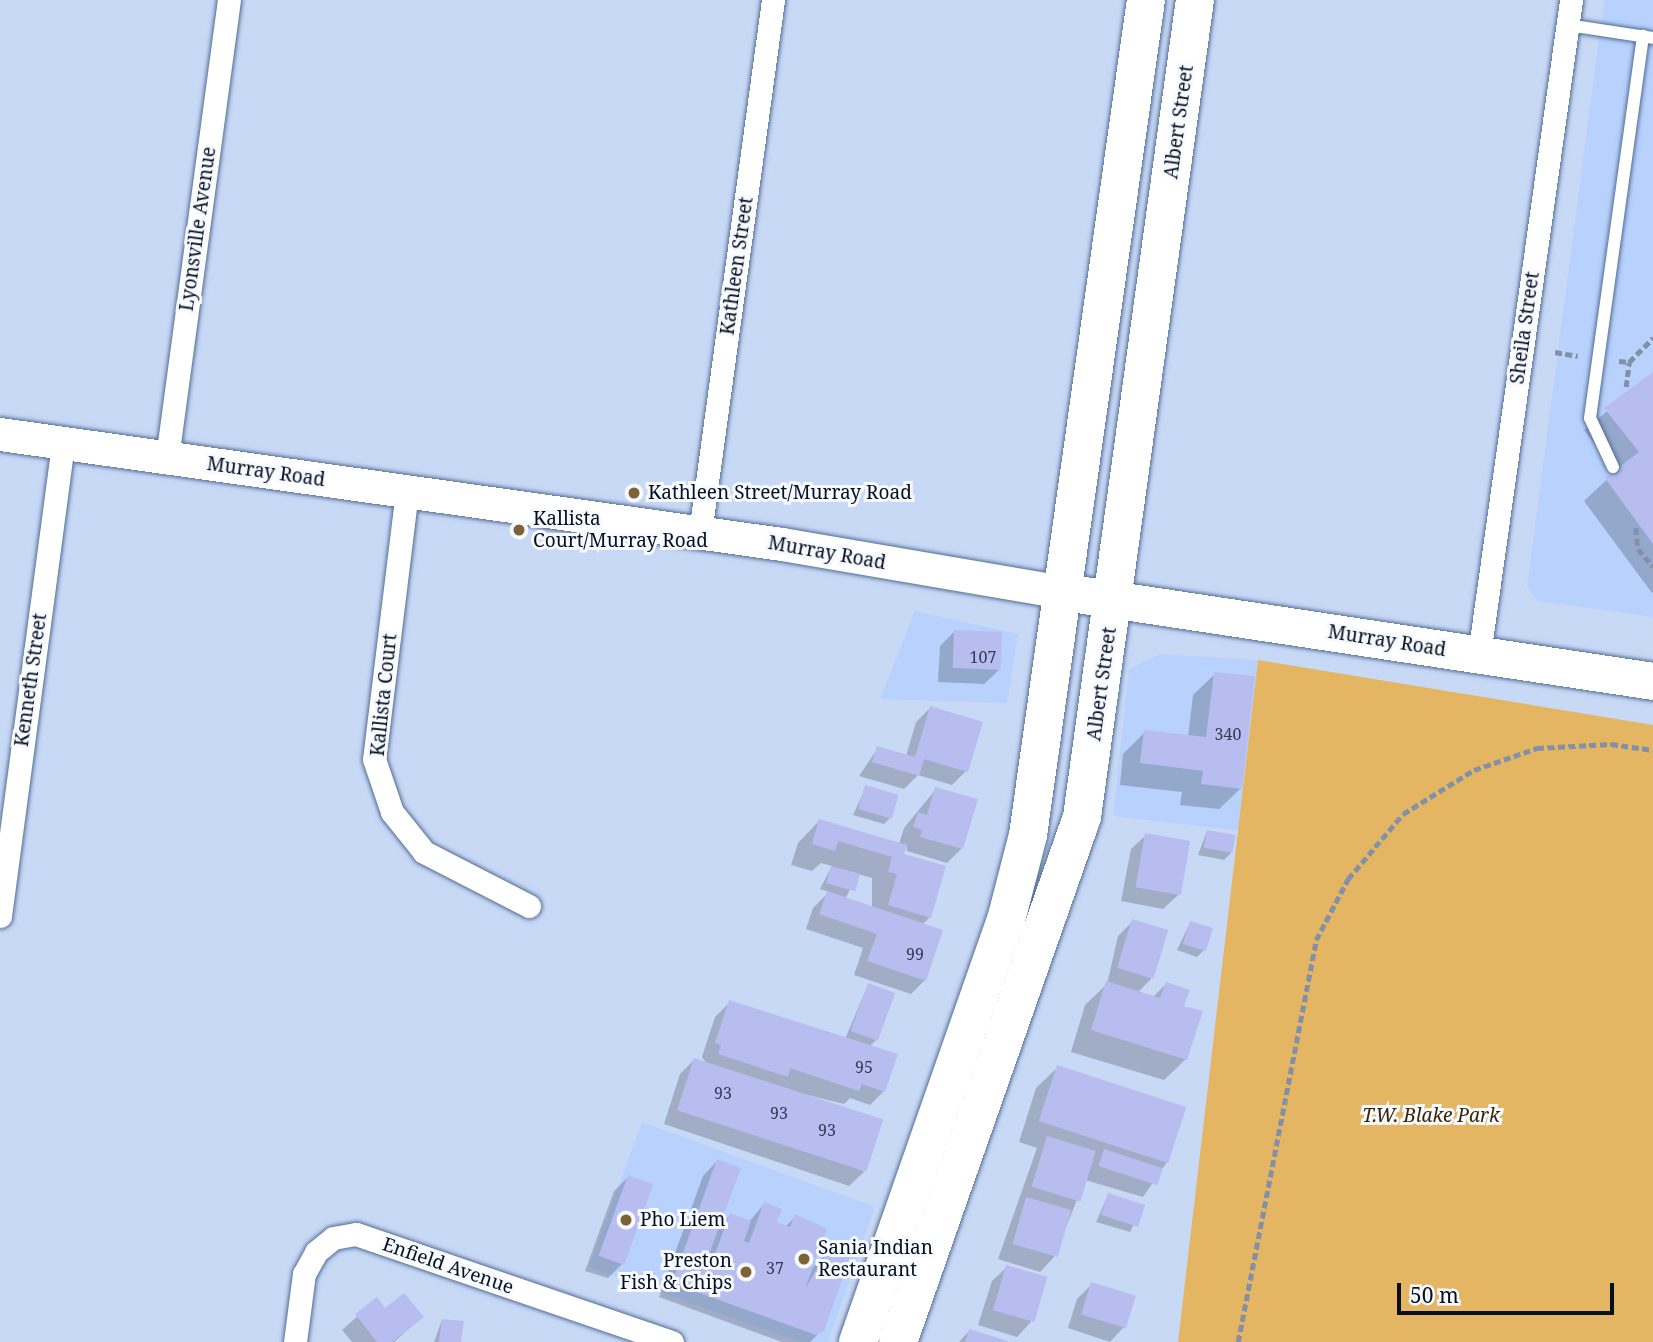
<!DOCTYPE html>
<html>
<head>
<meta charset="utf-8">
<style>
  body { margin:0 }
  #map { position:relative; width:1653px; height:1342px; overflow:hidden; background:#c8d9f6; font-family:"Noto Serif",serif }
  div>[style] { position:absolute }
  .built>* { inset:0; background:#b8d2fd }
  .green>* { inset:0; background:#e4b563 }
  .shadow>* { inset:0; background:#0003 }
  .building>* { inset:0; background:#b8bdf0; transform-origin:0 0 }
  .path>* { height:4.5px; margin-top:-2.25px; transform-origin:0; background:repeating-linear-gradient(90deg,#8290a8 0 7px,transparent 0 10.5px) }
  .roads { filter:drop-shadow(0 0 2px #536c96) drop-shadow(0 0 2px #536c96) }
  .lane>* { height:12px; margin:-6px; padding:0 6px; transform-origin:6px; border-radius:6px; background:#fff }
  .street>* { height:23px; margin:-11.5px; padding:0 11.5px; transform-origin:11.5px; border-radius:11.5px; background:#fff }
  .secondary>* { height:33px; margin:-16.5px; padding:0 16.5px; transform-origin:16.5px; border-radius:16.5px; background:#fff }
  .primary>* { height:37px; margin:-18.5px; padding:0 18.5px; transform-origin:18.5px; border-radius:18.5px; background:#fff }
  .highway>* { height:38px; margin:-19px; padding:0 19px; transform-origin:19px; border-radius:19px; background:#fff }
  .dots>* { width:19px; height:19px; translate:-50% -50%; box-sizing:border-box; border:4px solid #f6f9fe; border-radius:50% }
  span { translate:-50% -50%; white-space:nowrap; text-align:center; line-height:1.15; -webkit-text-stroke:6px #f6f9fe; paint-order:stroke }
  .number-label { font-size:16px; color:#323b53 }
  .number-label span { -webkit-text-stroke-width:0 }
  .street-label { font-size:19px; color:#06101f }
  .poi-label { font-size:19px; color:#06101f }
  .left { translate:0 -50%; text-align:left }
  .right { translate:-100% -50%; text-align:right }
  .park-label { font-size:19px; color:#392600; font-style:italic }
  .scale { position:absolute; left:1397px; top:1283px; width:217px; height:32px; box-sizing:border-box; border:4px solid #06101f; border-top:0; padding-left:9px; font-size:21px; line-height:24px; white-space:nowrap; color:#06101f; -webkit-text-stroke:5px #f6f9fe; paint-order:stroke }
</style>
</head>
<body>
<div id="map">
  <div class="built">
    <i style="clip-path:polygon(1604px 0,1653px 0,1653px 617px,1538px 601px,1527px 587px)"></i>
    <i style="clip-path:polygon(915px 611px,1018px 634px,1007px 703px,880px 699px)"></i>
    <i style="clip-path:polygon(1160px 654px,1258px 660px,1242px 831px,1113px 816px,1129px 669px)"></i>
    <i style="clip-path:polygon(642px 1122px,875px 1207px,828px 1342px,800px 1342px,589px 1267px)"></i>
  </div>
  <div class="green">
    <i style="clip-path:polygon(1258px 660px,1653px 725px,1653px 1342px,1178px 1342px)"></i>
  </div>
  <div class="shadow">
    <i style="clip-path:polygon(1653px 374px,1653px 592px,1652px 593px,1584px 501px,1616px 471px,1584px 430px)"></i>
    <i style="clip-path:polygon(954px 632px,999px 670px,984px 684px,938px 682px,940px 646px)"></i>
    <i style="clip-path:polygon(1215px 674px,1241px 788px,1219px 809px,1180px 805px,1182px 792px,1120px 785px,1123px 754px,1145px 732px,1188px 737px,1193px 695px)"></i>
    <i style="clip-path:polygon(930px 708px,966px 771px,952px 785px,918px 775px,904px 789px,859px 776px,878px 748px,906px 756px,916px 722px)"></i>
    <i style="clip-path:polygon(866px 787px,890px 818px,884px 824px,853px 815px)"></i>
    <i style="clip-path:polygon(evenodd,936px 789px,962px 848px,947px 863px,907px 851px,906px 843px,902px 855px,930px 917px,922px 925px,925px 980px,911px 994px,854px 975px,863px 948px,806px 929px,813px 908px,829px 892px,820px 889px,832px 866px,821px 863px,812px 871px,791px 865px,798px 843px,819px 821px,899px 844px,904px 828px,936px 789px,858px 874px,872px 878px,872px 908px,845px 899px,858px 874px)"></i>
    <i style="clip-path:polygon(1207px 831px,1231px 853px,1224px 860px,1198px 855px)"></i>
    <i style="clip-path:polygon(1146px 835px,1178px 895px,1163px 909px,1121px 901px,1131px 849px)"></i>
    <i style="clip-path:polygon(1133px 921px,1151px 979px,1137px 993px,1152px 998px,1166px 984px,1182px 1007px,1186px 1059px,1164px 1080px,1071px 1052px,1085px 1005px,1107px 984px,1118px 936px)"></i>
    <i style="clip-path:polygon(1190px 923px,1204px 950px,1197px 957px,1177px 950px)"></i>
    <i style="clip-path:polygon(868px 985px,877px 1039px,869px 1047px,884px 1091px,870px 1105px,850px 1098px,844px 1104px,775px 1087px,864px 1172px,849px 1186px,664px 1124px,680px 1074px,694px 1060px,707px 1064px,702px 1057px,715px 1017px,730px 1002px,845px 1039px)"></i>
    <i style="clip-path:polygon(1058px 1067px,1167px 1162px,1143px 1197px,1085px 1180px,1054px 1257px,1040px 1272px,998px 1259px,1037px 1148px,1019px 1142px,1036px 1088px)"></i>
    <i style="clip-path:polygon(717px 1161px,717px 1229px,730px 1215px,749px 1222px,764px 1204px,775px 1223px,785px 1227px,795px 1217px,811px 1269px,831px 1249px,822px 1330px,810px 1342px,782px 1342px,659px 1297px,703px 1176px)"></i>
    <i style="clip-path:polygon(628px 1177px,622px 1264px,608px 1278px,585px 1271px,614px 1191px)"></i>
    <i style="clip-path:polygon(1108px 1195px,1143px 1206px,1130px 1232px,1096px 1222px)"></i>
    <i style="clip-path:polygon(1007px 1267px,1031px 1322px,1017px 1337px,978px 1325px,992px 1281px)"></i>
    <i style="clip-path:polygon(1092px 1284px,1124px 1327px,1110px 1342px,1068px 1328px,1077px 1299px)"></i>
    <i style="clip-path:polygon(377px 1299px,385px 1310px,422px 1317px,394px 1342px,352px 1342px,342px 1330px)"></i>
    <i style="clip-path:polygon(442px 1320px,459px 1342px,434px 1342px)"></i>
    <i style="clip-path:polygon(969px 1331px,1004px 1342px,959px 1342px)"></i>
  </div>
  <div class="building">
    <i style="clip-path:polygon(1653px 372px,1653px 544px,1605px 478px,1639px 452px,1604px 408px)"></i>
    <i style="left:954px;top:630px;width:48px;height:38px;rotate:2deg"></i>
    <i style="clip-path:polygon(1214px 672px,1255px 676px,1242px 789px,1201px 784px,1203px 771px,1140px 763px,1144px 730px,1206px 737px)"></i>
    <i style="clip-path:polygon(930px 706px,983px 722px,968px 772px,924px 759px,919px 776px,872px 762px,877px 746px,915px 757px)"></i>
    <i style="left:865px;top:785px;width:35px;height:25px;rotate:16deg"></i>
    <i style="clip-path:polygon(935px 787px,978px 799px,963px 849px,920px 837px,922px 830px,913px 827px,918px 812px,927px 815px)"></i>
    <i style="clip-path:polygon(819px 819px,907px 845px,904px 854px,946px 866px,931px 918px,888px 905px,897px 874px,888px 872px,892px 857px,838px 841px,835px 851px,812px 844px)"></i>
    <i style="left:1207px;top:830px;width:29px;height:18px;rotate:10deg"></i>
    <i style="left:1145px;top:833px;width:46px;height:55px;rotate:10deg"></i>
    <i style="left:831px;top:866px;width:30px;height:18px;rotate:15deg"></i>
    <i style="clip-path:polygon(827px 891px,943px 930px,926px 981px,867px 961px,877px 934px,819px 914px)"></i>
    <i style="left:1132px;top:919px;width:38px;height:51px;rotate:17deg"></i>
    <i style="left:1190px;top:921px;width:24px;height:24px;rotate:17deg"></i>
    <i style="clip-path:polygon(1106px 981px,1160px 998px,1166px 982px,1190px 990px,1184px 1006px,1203px 1011px,1187px 1060px,1091px 1030px)"></i>
    <i style="left:868px;top:983px;width:29px;height:51px;rotate:20deg"></i>
    <i style="clip-path:polygon(729px 1000px,898px 1054px,885px 1092px,862px 1084px,859px 1091px,790px 1068px,788px 1077px,718px 1054px,721px 1045px,715px 1043px)"></i>
    <i style="left:694px;top:1058px;width:199px;height:55px;rotate:18deg"></i>
    <i style="left:1057px;top:1065px;width:136px;height:59px;rotate:18deg"></i>
    <i style="left:1047px;top:1136px;width:51px;height:53px;rotate:17deg"></i>
    <i style="left:1104px;top:1149px;width:62px;height:18px;rotate:18deg"></i>
    <i style="clip-path:polygon(717px 1159px,741px 1168px,708px 1257px,713px 1259px,730px 1213px,751px 1221px,744px 1241px,749px 1243px,764px 1202px,782px 1209px,777px 1222px,790px 1227px,795px 1214px,827px 1229px,805px 1289px,830px 1247px,851px 1254px,824px 1331px,816px 1335px,672px 1283px)"></i>
    <i style="left:628px;top:1175px;width:27px;height:86px;rotate:20deg"></i>
    <i style="left:1108px;top:1193px;width:39px;height:23px;rotate:18deg"></i>
    <i style="left:1026px;top:1197px;width:47px;height:49px;rotate:16deg"></i>
    <i style="left:1006px;top:1265px;width:43px;height:47px;rotate:16deg"></i>
    <i style="left:1091px;top:1282px;width:47px;height:34px;rotate:17deg"></i>
    <i style="clip-path:polygon(404px 1293px,424px 1317px,392px 1342px,377px 1342px,355px 1314px,377px 1297px,385px 1308px)"></i>
    <i style="clip-path:polygon(442px 1319px,464px 1321px,461px 1342px,439px 1342px)"></i>
    <i style="clip-path:polygon(969px 1329px,1008px 1341px,1008px 1342px,965px 1342px)"></i>
  </div>
  <div class="path">
    <i style="left:1555px;top:352px;width:23px;rotate:10deg"></i>
    <i style="left:1619px;top:361px;width:10px;rotate:6deg"></i>
    <i style="left:1629px;top:362px;width:34px;rotate:-45deg"></i>
    <i style="left:1626px;top:387px;width:25px;rotate:-83deg"></i>
    <i style="left:1636px;top:528px;width:21px;rotate:85deg"></i>
    <i style="left:1638px;top:549px;width:23px;rotate:49deg"></i>
    <i style="left:1238px;top:1342px;width:409px;rotate:-79deg"></i>
    <i style="left:1316px;top:940px;width:69px;rotate:-62.3deg"></i>
    <i style="left:1348px;top:879px;width:85px;rotate:-49.8deg"></i>
    <i style="left:1403px;top:814px;width:84px;rotate:-31.8deg"></i>
    <i style="left:1474px;top:770px;width:67px;rotate:-19.2deg"></i>
    <i style="left:1537px;top:748px;width:74px;rotate:-3.1deg"></i>
    <i style="left:1611px;top:744px;width:42px;rotate:8.1deg"></i>
  </div>
  <div class="roads">
    <div class="lane">
      <i style="left:1568px;top:25px;width:86px;rotate:8.7deg"></i>
      <i style="left:1613px;top:467px;width:54px;rotate:-115.1deg"></i>
      <i style="left:1590px;top:418px;width:386px;rotate:-82.1deg"></i>
    </div>
    <div class="street">
      <i style="left:167px;top:458px;width:462px;rotate:-82.3deg"></i>
      <i style="left:407px;top:491px;width:270px;rotate:97deg"></i>
      <i style="left:374px;top:759px;width:56px;rotate:71.2deg"></i>
      <i style="left:392px;top:812px;width:51px;rotate:51.3deg"></i>
      <i style="left:424px;top:852px;width:118px;rotate:27.2deg"></i>
      <i style="left:700px;top:533px;width:538px;rotate:-82.2deg"></i>
      <i style="left:1479px;top:655px;width:661px;rotate:-82deg"></i>
      <i style="left:0;top:916px;width:477px;rotate:-82.4deg"></i>
      <i style="left:295px;top:1342px;width:69px;rotate:-82.5deg"></i>
      <i style="left:304px;top:1274px;width:25px;rotate:-61deg"></i>
      <i style="left:316px;top:1252px;width:22px;rotate:-39deg"></i>
      <i style="left:333px;top:1238px;width:23px;rotate:-10deg"></i>
      <i style="left:356px;top:1234px;width:334px;rotate:18.9deg"></i>
    </div>
    <div class="secondary">
      <i style="left:0;top:434px;width:790px;rotate:8.01deg"></i>
      <i style="left:782px;top:544px;width:286px;rotate:9.7deg"></i>
    </div>
    <div class="primary">
      <i style="left:1064px;top:592px;width:596px;rotate:8.59deg"></i>
    </div>
    <div class="highway">
      <i style="left:858px;top:1342px;width:447px;rotate:-70.7deg"></i>
      <i style="left:1006px;top:920px;width:88px;rotate:-75.5deg"></i>
      <i style="left:1028px;top:835px;width:843px;rotate:-81.96deg"></i>
      <i style="left:898px;top:1342px;width:556px;rotate:-70.69deg"></i>
      <i style="left:1082px;top:817px;width:825px;rotate:-82.13deg"></i>
    </div>
  </div>
  <div class="dots">
    <i style="left:634px;top:493px;background:#7c6234"></i>
    <i style="left:519px;top:530px;background:#7c6234"></i>
    <i style="left:626px;top:1220px;background:#7c6234"></i>
    <i style="left:804px;top:1259px;background:#7c6234"></i>
    <i style="left:746px;top:1272px;background:#7c6234"></i>
  </div>
  <div class="number-label">
    <span style="left:983px;top:657px">107</span>
    <span style="left:1228px;top:734px">340</span>
    <span style="left:915px;top:954px">99</span>
    <span style="left:864px;top:1067px">95</span>
    <span style="left:723px;top:1093px">93</span>
    <span style="left:779px;top:1113px">93</span>
    <span style="left:827px;top:1130px">93</span>
    <span style="left:775px;top:1268px">37</span>
  </div>
  <div class="street-label">
    <span style="left:1179px;top:122px;rotate:-82deg">Albert Street</span>
    <span style="left:198px;top:229px;rotate:-82deg">Lyonsville Avenue</span>
    <span style="left:737px;top:266px;rotate:-82deg">Kathleen Street</span>
    <span style="left:1525px;top:328px;rotate:-82deg">Sheila Street</span>
    <span style="left:266px;top:472px;rotate:8deg">Murray Road</span>
    <span style="left:827px;top:553px;rotate:10deg">Murray Road</span>
    <span style="left:1387px;top:641px;rotate:9deg">Murray Road</span>
    <span style="left:31px;top:680px;rotate:-82deg">Kenneth Street</span>
    <span style="left:1102px;top:684px;rotate:-82deg">Albert Street</span>
    <span style="left:384px;top:695px;rotate:-84deg">Kallista Court</span>
    <span style="left:448px;top:1266px;rotate:19deg">Enfield Avenue</span>
  </div>
  <div class="poi-label">
    <span class="left" style="left:648px;top:493px">Kathleen Street/Murray Road</span>
    <span class="left" style="left:533px;top:530px">Kallista<br>Court/Murray Road</span>
    <span class="left" style="left:640px;top:1220px">Pho Liem</span>
    <span class="left" style="left:818px;top:1259px">Sania Indian<br>Restaurant</span>
    <span class="right" style="left:732px;top:1272px">Preston<br>Fish &amp; Chips</span>
  </div>
  <div class="park-label">
    <span style="left:1431px;top:1116px">T.W. Blake Park</span>
  </div>
  <div class="scale">50 m</div>
</div>
</body>
</html>
